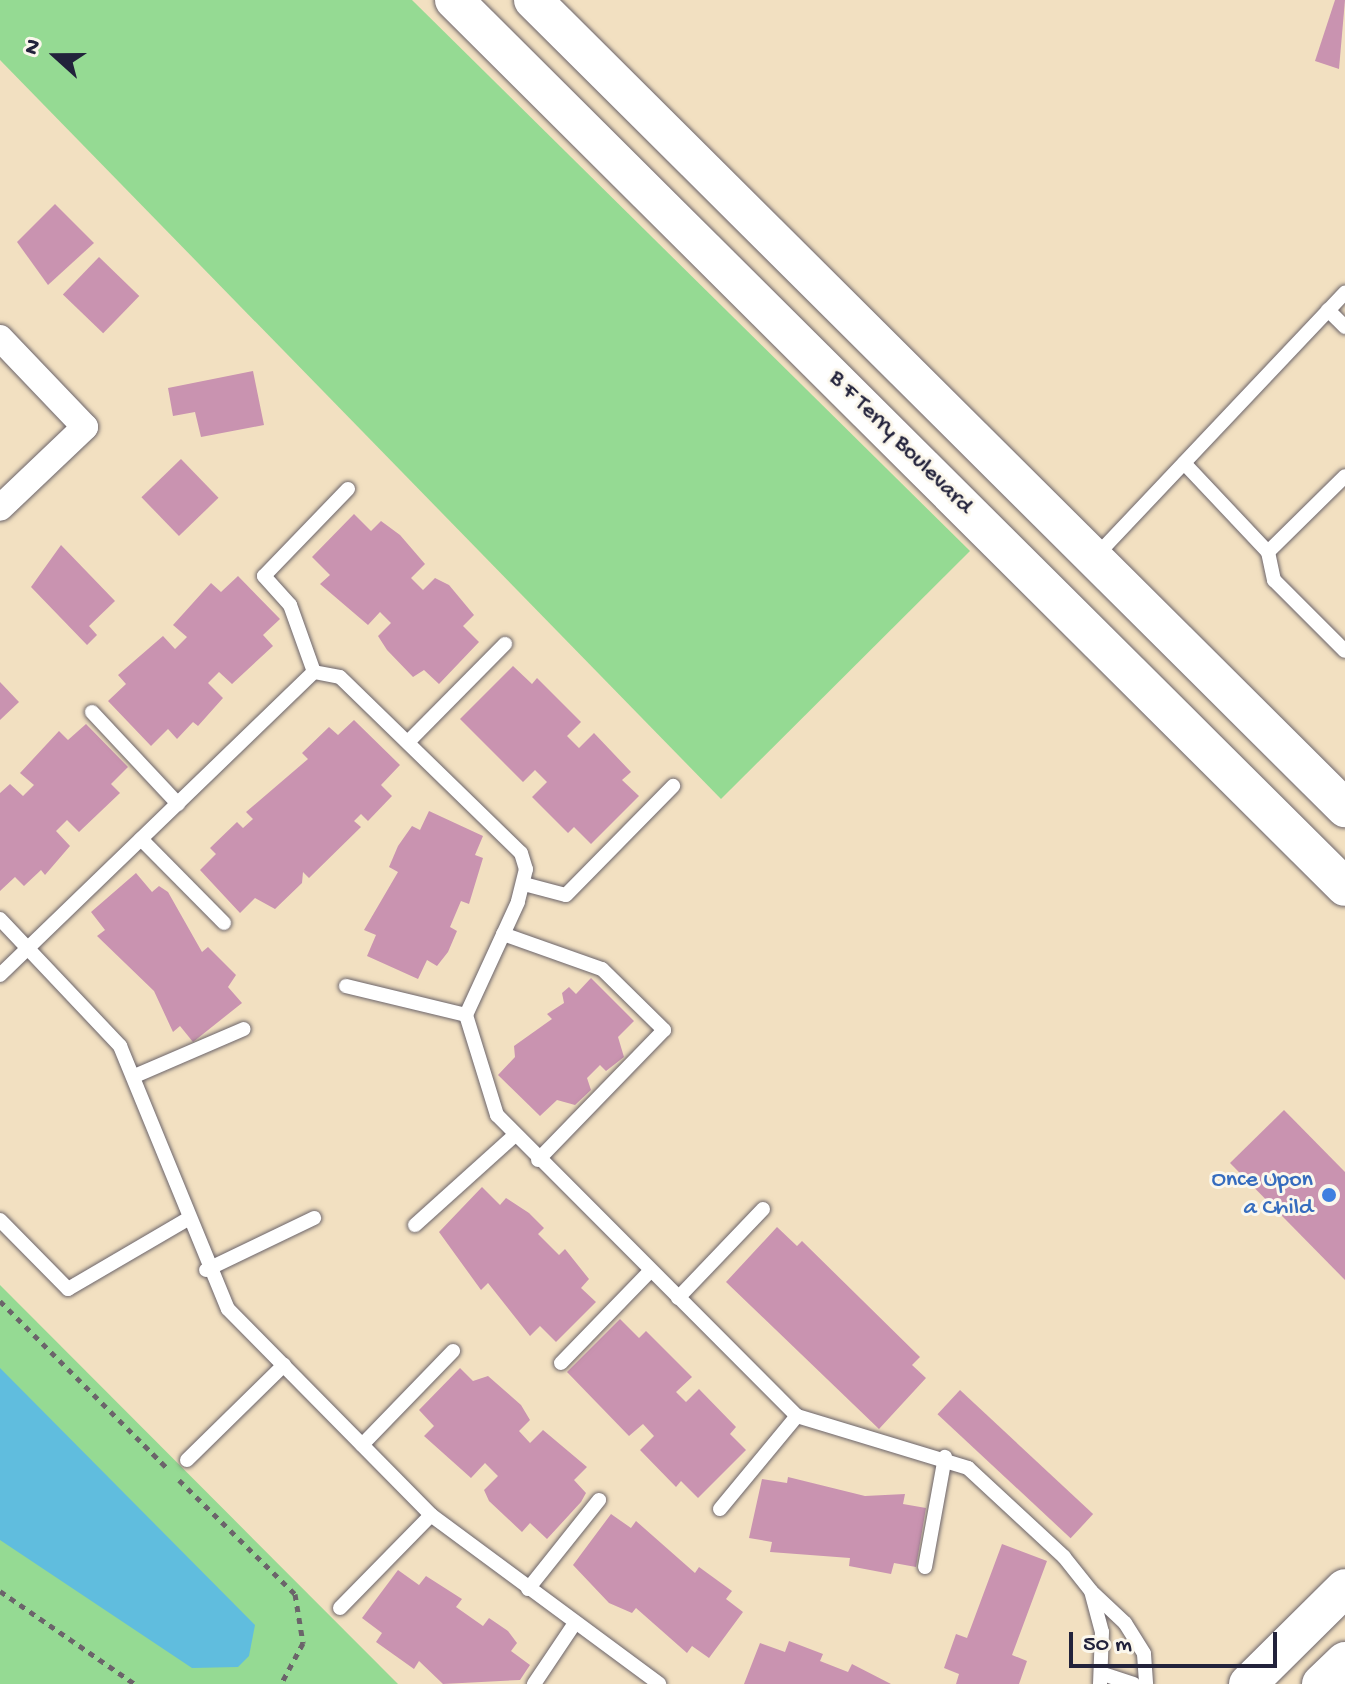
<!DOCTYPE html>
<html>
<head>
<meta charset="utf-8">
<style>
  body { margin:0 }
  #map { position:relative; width:1345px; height:1684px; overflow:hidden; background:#f2e0c1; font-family:"Gochi Hand",sans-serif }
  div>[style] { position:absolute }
  .green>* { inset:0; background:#95da93 }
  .water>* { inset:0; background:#60bdde }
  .building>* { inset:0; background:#c993b0; transform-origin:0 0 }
  .path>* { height:5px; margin-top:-2.5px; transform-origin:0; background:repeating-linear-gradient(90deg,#6b646a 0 6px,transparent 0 12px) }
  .roads { filter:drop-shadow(0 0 2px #6b646a) drop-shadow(0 0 2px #6b646a) }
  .lane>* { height:14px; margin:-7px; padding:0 7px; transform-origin:7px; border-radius:7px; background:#fff }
  .street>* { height:26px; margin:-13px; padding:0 13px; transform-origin:13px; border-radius:13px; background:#fff }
  .secondary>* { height:38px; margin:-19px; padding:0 19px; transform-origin:19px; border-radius:19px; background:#fff }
  .dots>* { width:22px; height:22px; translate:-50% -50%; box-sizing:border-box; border:4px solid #fbf7ec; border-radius:50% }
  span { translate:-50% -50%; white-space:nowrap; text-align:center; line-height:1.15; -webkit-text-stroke:6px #fbf7ec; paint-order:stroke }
  .street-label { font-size:24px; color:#22223b }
  .shop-label { font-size:24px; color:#366cbe }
  .right { translate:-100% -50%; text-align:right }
  .north { position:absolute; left:16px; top:16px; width:80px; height:80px; -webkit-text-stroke:6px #fbf7ec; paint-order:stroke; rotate:291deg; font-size:22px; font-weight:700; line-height:32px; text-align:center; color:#22223b }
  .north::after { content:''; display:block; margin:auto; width:28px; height:36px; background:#22223b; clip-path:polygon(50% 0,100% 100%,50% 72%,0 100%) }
  .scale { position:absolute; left:1069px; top:1632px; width:208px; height:36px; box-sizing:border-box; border:4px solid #22223b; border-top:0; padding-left:10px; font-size:24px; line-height:28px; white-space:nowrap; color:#22223b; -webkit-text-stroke:6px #fbf7ec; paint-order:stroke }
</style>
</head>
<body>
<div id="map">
  <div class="green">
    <i style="clip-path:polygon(0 0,412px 0,970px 551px,721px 799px,0 60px)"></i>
    <i style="clip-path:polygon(0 1285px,398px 1684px,0 1684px)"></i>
  </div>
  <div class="water">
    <i style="clip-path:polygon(0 1368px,255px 1625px,249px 1656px,238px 1667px,192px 1668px,0 1540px)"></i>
  </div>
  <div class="building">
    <i style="clip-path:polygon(1335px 0,1345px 0,1339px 69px,1315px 61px)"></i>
    <i style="clip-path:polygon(55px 204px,94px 243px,48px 285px,17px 242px)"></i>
    <i style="left:99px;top:257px;width:56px;height:52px;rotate:44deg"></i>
    <i style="clip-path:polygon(253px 371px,264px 425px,201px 437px,195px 412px,173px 416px,168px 388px)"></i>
    <i style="left:181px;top:459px;width:54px;height:55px;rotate:46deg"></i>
    <i style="clip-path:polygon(354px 514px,371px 531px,381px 521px,400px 535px,425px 564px,411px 578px,423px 590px,435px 578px,449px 585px,474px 615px,463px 626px,479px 642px,439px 684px,424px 670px,413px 677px,387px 650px,378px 636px,391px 623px,380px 612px,368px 625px,320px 584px,330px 575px,312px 557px)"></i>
    <i style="clip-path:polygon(61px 545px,115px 601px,89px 626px,97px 635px,87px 645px,31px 587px)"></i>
    <i style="clip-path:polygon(238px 576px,280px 619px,263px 635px,273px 646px,232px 684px,219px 672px,208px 683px,223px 698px,198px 726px,193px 722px,177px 739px,168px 729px,151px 746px,108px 701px,126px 684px,118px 675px,163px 636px,175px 649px,187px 637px,173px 625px,211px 583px,221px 592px)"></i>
    <i style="clip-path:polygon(513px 666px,532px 684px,537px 678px,581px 722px,567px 736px,579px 748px,594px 733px,631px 772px,622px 780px,639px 796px,591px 844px,574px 827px,568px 833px,532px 797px,547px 782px,535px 770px,523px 782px,460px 719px)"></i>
    <i style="clip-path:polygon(0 682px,19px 702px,0 720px)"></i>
    <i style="clip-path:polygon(354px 720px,400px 765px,381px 785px,392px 796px,368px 821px,361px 814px,354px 821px,361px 827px,309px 878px,303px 872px,302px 883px,275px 909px,255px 898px,240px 913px,200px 870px,216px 854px,210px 848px,237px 822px,243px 828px,253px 819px,246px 812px,308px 759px,302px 753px,329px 727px,338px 735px)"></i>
    <i style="clip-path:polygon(86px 724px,128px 767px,111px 784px,120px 793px,79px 832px,67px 820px,56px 831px,70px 846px,45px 875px,41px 870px,24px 886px,15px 877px,0 891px,0 793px,10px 784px,23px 796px,34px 785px,20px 773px,59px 731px,68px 740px)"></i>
    <i style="clip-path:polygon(429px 811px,483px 836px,475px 855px,483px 858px,469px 904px,461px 901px,450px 927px,457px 931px,448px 952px,437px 966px,427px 960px,418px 979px,367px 956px,376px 935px,364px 930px,398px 872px,389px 867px,398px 846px,412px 826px,420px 830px)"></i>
    <i style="clip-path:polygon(136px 873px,152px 892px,159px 886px,168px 892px,202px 952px,208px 947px,236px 975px,228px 987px,242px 1003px,193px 1042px,180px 1026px,173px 1032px,154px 991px,97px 936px,105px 930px,91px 912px)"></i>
    <i style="clip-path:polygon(591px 978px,634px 1021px,618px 1037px,624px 1057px,606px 1071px,600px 1065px,587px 1078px,591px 1090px,575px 1105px,557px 1100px,540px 1116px,498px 1075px,515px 1057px,514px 1046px,552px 1019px,547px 1014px,564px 1003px,562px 993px,569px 987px,576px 994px)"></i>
    <i style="clip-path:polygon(1284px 1110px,1345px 1172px,1345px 1280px,1230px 1163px)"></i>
    <i style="clip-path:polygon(482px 1187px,500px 1205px,506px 1198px,529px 1213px,544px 1228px,538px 1234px,559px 1255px,565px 1249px,589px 1279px,581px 1288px,596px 1302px,556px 1342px,540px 1326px,530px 1336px,488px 1283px,481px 1290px,439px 1232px)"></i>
    <i style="clip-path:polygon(777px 1227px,797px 1246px,802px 1241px,920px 1357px,912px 1365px,926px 1378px,879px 1429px,726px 1282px)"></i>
    <i style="clip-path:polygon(620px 1319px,639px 1338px,646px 1331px,692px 1377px,676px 1392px,686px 1402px,699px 1389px,736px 1427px,730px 1434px,746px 1450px,698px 1498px,681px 1481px,676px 1487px,640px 1450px,654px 1436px,643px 1424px,629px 1436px,567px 1372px)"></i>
    <i style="clip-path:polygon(460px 1368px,473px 1381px,488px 1376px,521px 1405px,530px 1420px,519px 1431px,530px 1443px,543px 1430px,587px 1467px,574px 1480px,586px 1493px,581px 1502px,547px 1539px,530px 1523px,522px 1532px,489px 1501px,484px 1490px,498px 1476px,485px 1463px,471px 1478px,424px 1436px,434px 1426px,419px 1410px)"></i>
    <i style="left:960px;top:1390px;width:182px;height:33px;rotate:43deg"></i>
    <i style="clip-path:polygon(788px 1477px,865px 1496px,905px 1494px,903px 1504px,926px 1508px,916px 1567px,894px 1563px,891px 1574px,849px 1566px,850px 1558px,770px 1552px,772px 1542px,749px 1538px,762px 1479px,787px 1483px)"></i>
    <i style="clip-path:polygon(611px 1514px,631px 1528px,636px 1521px,695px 1573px,699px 1567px,732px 1591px,726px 1599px,743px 1612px,709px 1658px,692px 1646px,687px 1653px,636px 1608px,632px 1613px,609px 1603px,573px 1565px)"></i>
    <i style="clip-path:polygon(1002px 1544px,1047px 1561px,1012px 1655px,1027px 1661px,1019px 1684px,956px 1684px,959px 1674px,944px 1668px,956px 1634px,967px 1638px)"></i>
    <i style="clip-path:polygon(398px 1570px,419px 1585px,426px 1576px,462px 1599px,456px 1607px,483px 1626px,489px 1618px,508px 1631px,517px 1643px,511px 1651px,530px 1665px,520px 1680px,443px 1684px,419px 1661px,414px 1669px,376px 1642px,382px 1633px,362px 1618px)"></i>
    <i style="clip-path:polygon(789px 1641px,823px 1654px,820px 1661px,848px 1672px,852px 1664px,891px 1684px,744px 1684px,760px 1643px,785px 1652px)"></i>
  </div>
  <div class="path">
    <i style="left:0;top:1301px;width:239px;rotate:45deg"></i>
    <i style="left:179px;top:1480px;width:163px;rotate:44.5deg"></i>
    <i style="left:295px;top:1594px;width:50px;rotate:80.7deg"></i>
    <i style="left:303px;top:1643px;width:47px;rotate:118.2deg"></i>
    <i style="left:0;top:1591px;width:164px;rotate:34.6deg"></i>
  </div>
  <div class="roads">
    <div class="lane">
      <i style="left:1328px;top:310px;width:24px;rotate:45deg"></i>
      <i style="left:1184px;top:463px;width:122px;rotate:46.7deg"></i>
      <i style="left:1268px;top:552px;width:108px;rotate:-44.6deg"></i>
      <i style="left:1268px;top:552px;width:29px;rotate:78deg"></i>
      <i style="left:1274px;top:580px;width:100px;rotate:45deg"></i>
      <i style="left:1095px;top:557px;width:364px;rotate:-46.6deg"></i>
      <i style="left:314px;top:672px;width:71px;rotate:-109.7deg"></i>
      <i style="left:290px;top:605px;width:39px;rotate:-132deg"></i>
      <i style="left:264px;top:576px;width:121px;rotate:-46deg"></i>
      <i style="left:92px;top:712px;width:126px;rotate:46.9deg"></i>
      <i style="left:408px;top:742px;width:138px;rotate:-45.3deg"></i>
      <i style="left:141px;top:839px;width:118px;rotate:45.3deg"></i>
      <i style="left:524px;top:884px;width:43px;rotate:14.7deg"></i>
      <i style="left:566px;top:895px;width:153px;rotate:-45.5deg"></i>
      <i style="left:0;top:919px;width:175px;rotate:46.6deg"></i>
      <i style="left:120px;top:1046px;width:284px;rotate:67.7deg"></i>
      <i style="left:228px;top:1309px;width:289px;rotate:45.4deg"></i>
      <i style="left:431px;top:1515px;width:284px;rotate:36.5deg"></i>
      <i style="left:503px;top:934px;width:105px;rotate:19.5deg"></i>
      <i style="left:602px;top:969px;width:87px;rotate:44.5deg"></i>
      <i style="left:664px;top:1030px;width:181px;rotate:134.1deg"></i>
      <i style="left:0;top:975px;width:436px;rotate:-44deg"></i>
      <i style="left:314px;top:672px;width:26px;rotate:11deg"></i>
      <i style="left:340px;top:677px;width:252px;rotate:44.2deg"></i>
      <i style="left:521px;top:853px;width:17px;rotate:73deg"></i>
      <i style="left:526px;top:869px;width:34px;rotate:104deg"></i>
      <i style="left:518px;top:902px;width:124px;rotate:114.7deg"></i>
      <i style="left:466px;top:1015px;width:105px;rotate:72.8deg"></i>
      <i style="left:497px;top:1115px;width:425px;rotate:45.1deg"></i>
      <i style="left:797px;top:1416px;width:179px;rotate:16.9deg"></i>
      <i style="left:968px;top:1468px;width:131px;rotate:42.8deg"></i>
      <i style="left:1064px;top:1557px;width:43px;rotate:51.5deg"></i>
      <i style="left:1091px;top:1591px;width:42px;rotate:75deg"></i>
      <i style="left:1102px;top:1632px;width:52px;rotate:92.2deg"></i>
      <i style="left:346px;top:986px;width:123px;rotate:13.6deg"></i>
      <i style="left:137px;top:1075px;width:116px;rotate:-23.3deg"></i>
      <i style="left:0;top:1220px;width:97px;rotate:45.4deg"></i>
      <i style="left:68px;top:1289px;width:137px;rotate:-30.3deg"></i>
      <i style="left:415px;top:1225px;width:135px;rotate:-42deg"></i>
      <i style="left:206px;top:1270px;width:120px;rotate:-25.7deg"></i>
      <i style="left:678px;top:1298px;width:123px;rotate:-46.3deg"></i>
      <i style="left:561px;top:1363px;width:128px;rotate:-45.9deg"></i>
      <i style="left:362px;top:1445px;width:131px;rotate:-45.9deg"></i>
      <i style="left:187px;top:1460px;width:136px;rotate:-44.4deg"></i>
      <i style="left:720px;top:1509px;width:121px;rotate:-50.4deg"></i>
      <i style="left:925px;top:1567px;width:112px;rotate:-79.7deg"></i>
      <i style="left:528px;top:1589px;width:114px;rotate:-51.4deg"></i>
      <i style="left:1092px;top:1592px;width:45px;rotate:43.2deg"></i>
      <i style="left:1125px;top:1623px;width:36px;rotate:58deg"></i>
      <i style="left:1144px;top:1654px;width:30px;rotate:86deg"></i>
      <i style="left:340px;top:1608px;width:130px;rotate:-45.6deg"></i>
      <i style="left:1103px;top:1674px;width:32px;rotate:18deg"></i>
      <i style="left:534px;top:1684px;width:73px;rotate:-56.1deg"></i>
    </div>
    <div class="street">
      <i style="left:0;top:338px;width:123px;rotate:46.3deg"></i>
      <i style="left:85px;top:427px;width:117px;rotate:136.4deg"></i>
    </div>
    <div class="secondary">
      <i style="left:454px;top:0;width:1257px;rotate:44.87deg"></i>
      <i style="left:533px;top:0;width:1146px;rotate:44.86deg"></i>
      <i style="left:1248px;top:1684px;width:136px;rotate:-44.7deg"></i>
      <i style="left:1321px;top:1684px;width:33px;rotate:-44deg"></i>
    </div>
  </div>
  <div class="dots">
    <i style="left:1329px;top:1195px;background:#3f7fe0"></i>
  </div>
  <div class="street-label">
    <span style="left:900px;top:443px;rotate:45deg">B F Terry Boulevard</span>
  </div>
  <div class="shop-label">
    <span class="right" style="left:1313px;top:1195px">Once Upon<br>a Child</span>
  </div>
  <div class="north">N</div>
  <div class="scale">50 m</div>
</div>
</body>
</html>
